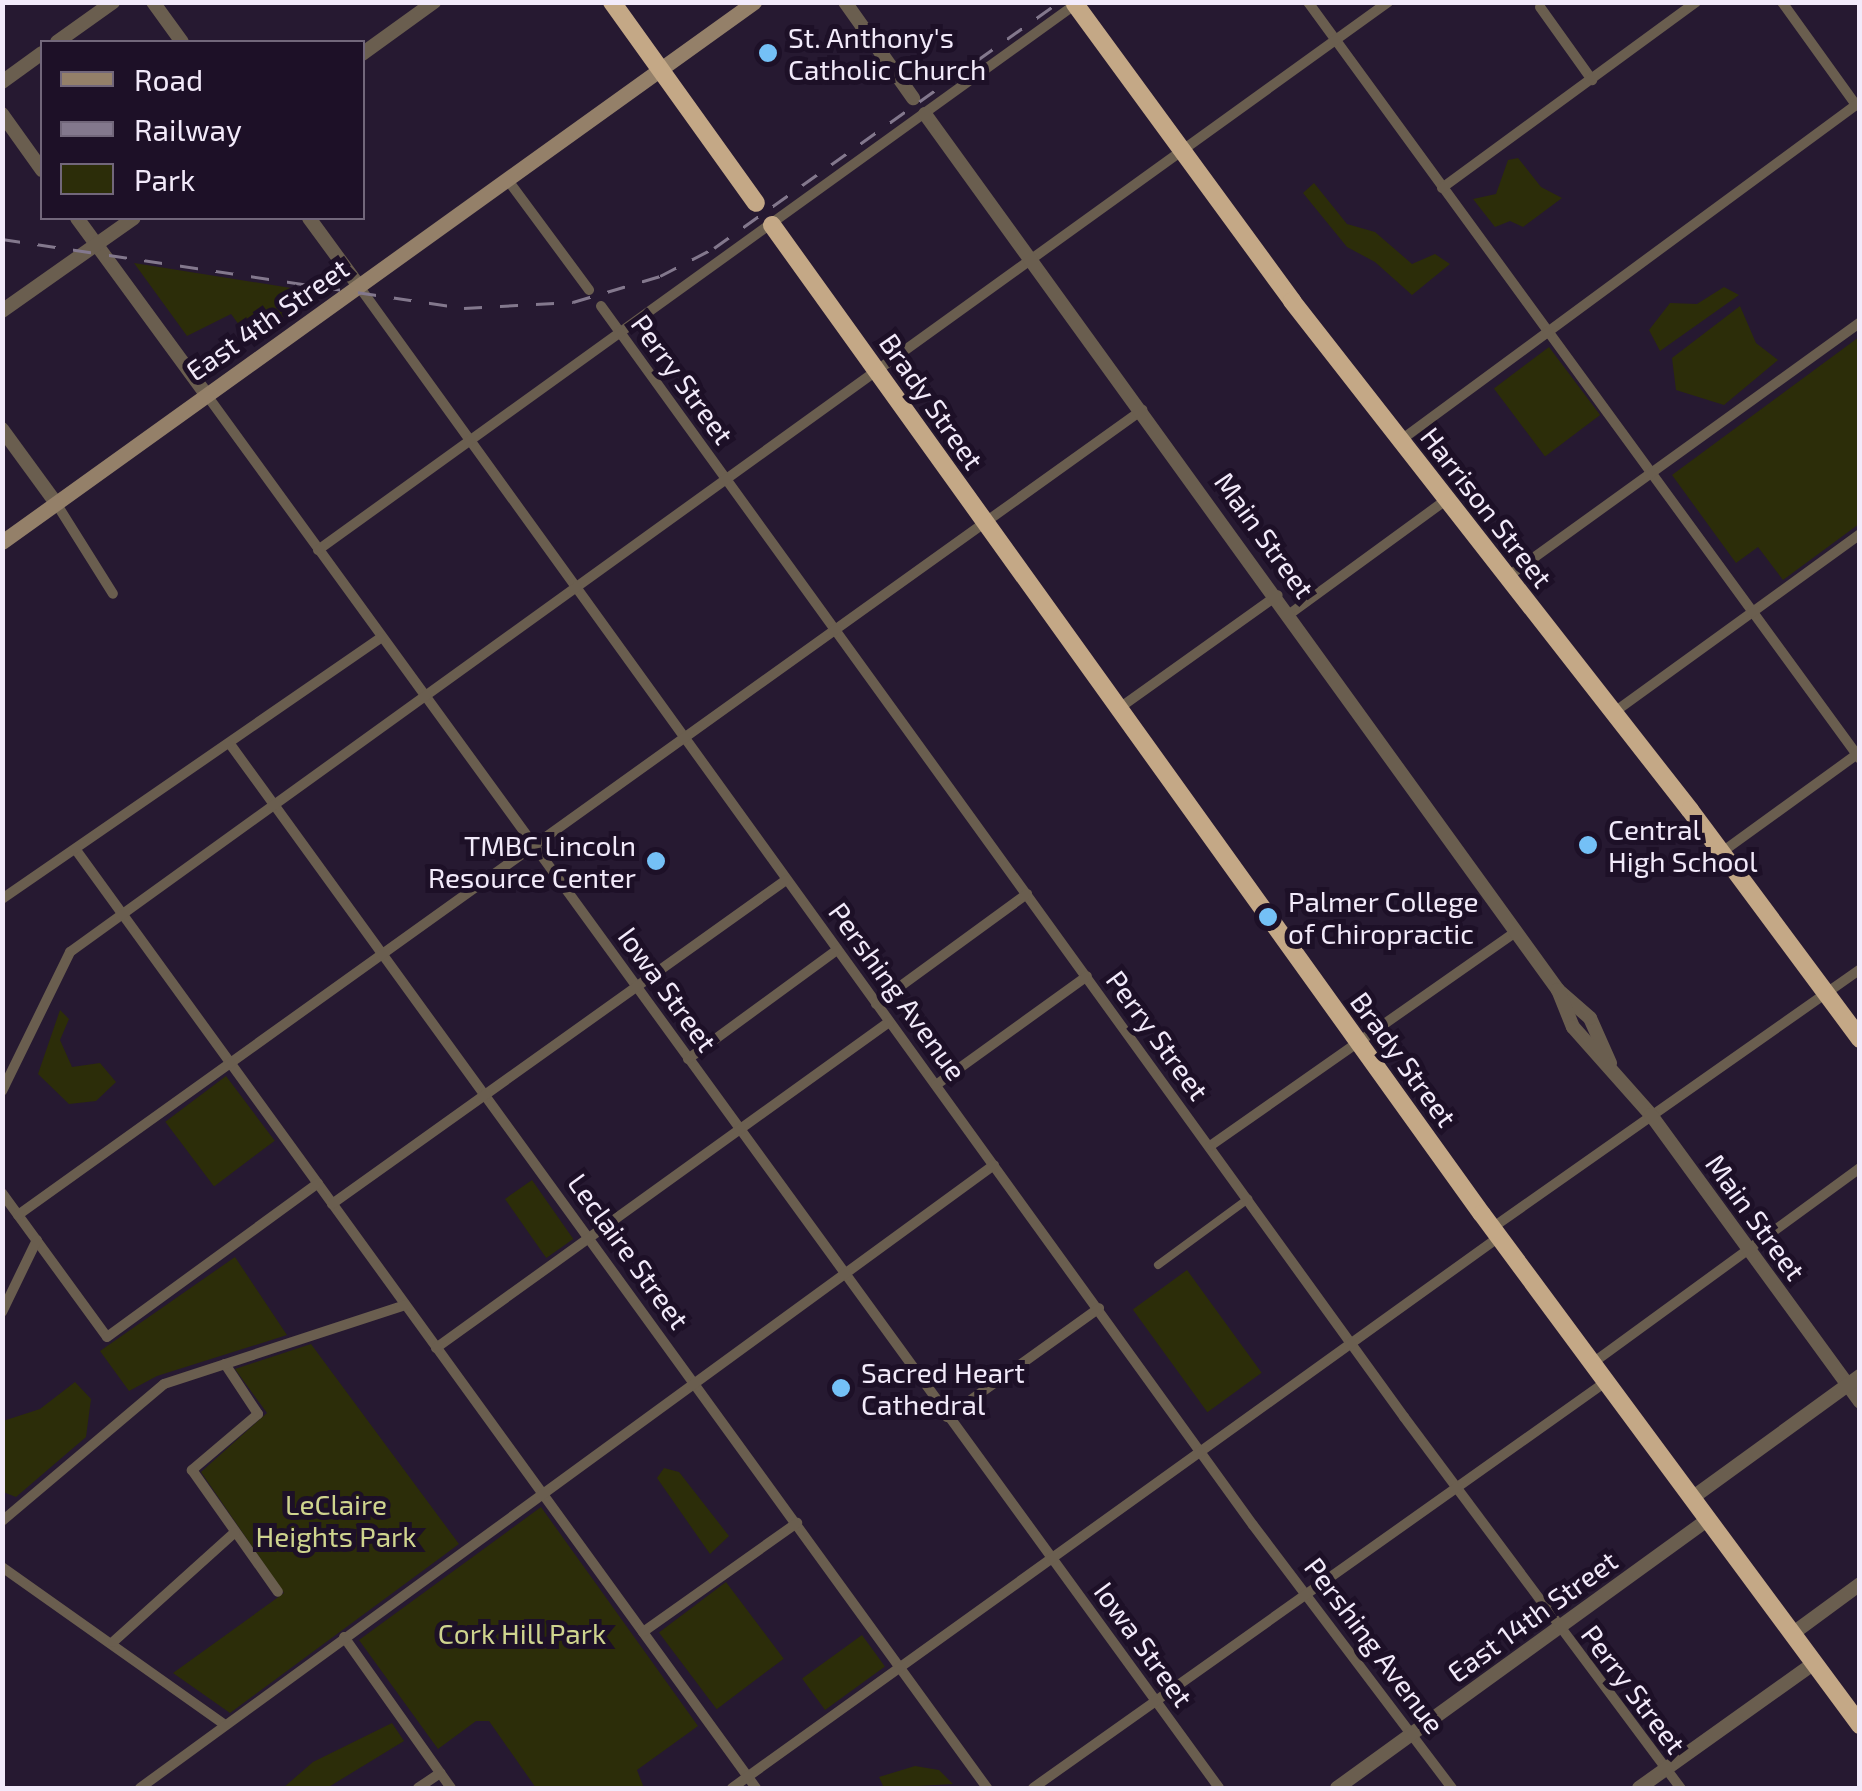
<!DOCTYPE html>
<html>
<head>
<meta charset="utf-8">
<style>
  body { margin:0 }
  #map { position:relative; width:1862px; height:1791px; overflow:hidden; background:#261931; font-family:"Exo 2",sans-serif }
  div>[style] { position:absolute }
  .green>* { inset:0; background:#2c2d09; transform-origin:0 0 }
  .pedestrian>* { height:8px; margin:-4px; padding:0 4px; transform-origin:4px; border-radius:4px; background:#6a5e4f }
  .minor>* { height:10px; margin:-5px; padding:0 5px; transform-origin:5px; border-radius:5px; background:#6a5e4f }
  .tertiary>* { height:14px; margin:-7px; padding:0 7px; transform-origin:7px; border-radius:7px; background:#6a5e4f }
  .secondary>* { height:15px; margin:-7.5px; padding:0 7.5px; transform-origin:7.5px; border-radius:7.5px; background:#948069 }
  .trunk>* { height:18px; margin:-9px; padding:0 9px; transform-origin:9px; border-radius:9px; background:#c4a886 }
  .rail>* { height:2.5px; margin-top:-1.25px; transform-origin:0; background:repeating-linear-gradient(90deg,#83788d 0 18px,transparent 0 36px) }
  .dots>* { width:28px; height:28px; translate:-50% -50%; box-sizing:border-box; border:5px solid #1d1027; border-radius:50% }
  span { translate:-50% -50%; white-space:nowrap; text-align:center; line-height:1.15; -webkit-text-stroke:10px #1d1027; paint-order:stroke }
  .poi-label { font-size:28px; color:#f2eafa }
  .left { translate:0 -50%; text-align:left }
  .right { translate:-100% -50%; text-align:right }
  .street-label { font-size:28px; color:#f2eafa }
  .park-label { font-size:28px; color:#cfd48e }
  .frame { position:absolute; inset:0; border:5px solid #f2eafa; pointer-events:none }
  .legend { position:absolute; left:40px; top:40px; width:325px; height:180px; box-sizing:border-box; background:#1d1027; border:2px solid #72677b; margin:0; padding:12px 18px; list-style:none; font-size:30px; color:#f2eafa }
  .legend li { display:flex; align-items:center; gap:20px; height:50px }
  .legend b { width:50px; border:2px solid #72677b }
</style>
</head>
<body>
<div id="map">
  <div class="green">
    <i style="clip-path:polygon(1518px 158px,1541px 187px,1562px 198px,1523px 227px,1510px 221px,1495px 227px,1473px 199px,1496px 194px,1508px 160px)"></i>
    <i style="clip-path:polygon(1314px 183px,1347px 224px,1375px 232px,1412px 264px,1435px 254px,1450px 264px,1412px 295px,1375px 262px,1347px 247px,1303px 193px)"></i>
    <i style="clip-path:polygon(134px 263px,316px 292px,251px 341px,231px 314px,187px 336px)"></i>
    <i style="clip-path:polygon(1724px 287px,1739px 295px,1660px 351px,1649px 330px,1670px 303px,1697px 304px)"></i>
    <i style="clip-path:polygon(1740px 306px,1756px 343px,1778px 360px,1724px 405px,1676px 390px,1672px 358px)"></i>
    <i style="clip-path:polygon(1859px 337px,1859px 524px,1783px 580px,1758px 547px,1736px 563px,1672px 475px)"></i>
    <i style="left:1549px;top:347px;width:85px;height:69px;rotate:53deg"></i>
    <i style="clip-path:polygon(60px 1010px,69px 1019px,60px 1040px,72px 1067px,100px 1063px,116px 1082px,96px 1101px,69px 1104px,38px 1074px)"></i>
    <i style="left:226px;top:1076px;width:81px;height:76px;rotate:53deg"></i>
    <i style="left:532px;top:1180px;width:72px;height:33px;rotate:55deg"></i>
    <i style="clip-path:polygon(235px 1257px,287px 1335px,157px 1376px,129px 1391px,100px 1351px)"></i>
    <i style="left:1187px;top:1270px;width:127px;height:67px;rotate:54deg"></i>
    <i style="clip-path:polygon(311px 1344px,459px 1544px,230px 1713px,173px 1673px,284px 1593px,201px 1472px,267px 1413px,235px 1369px)"></i>
    <i style="clip-path:polygon(75px 1382px,91px 1399px,86px 1437px,16px 1497px,3px 1492px,3px 1421px,40px 1409px)"></i>
    <i style="clip-path:polygon(664px 1468px,679px 1472px,729px 1536px,710px 1554px,657px 1478px)"></i>
    <i style="clip-path:polygon(541px 1507px,698px 1726px,637px 1770px,644px 1788px,536px 1788px,489px 1721px,476px 1721px,438px 1749px,359px 1640px)"></i>
    <i style="left:726px;top:1582px;width:96px;height:84px;rotate:53deg"></i>
    <i style="left:862px;top:1635px;width:39px;height:74px;rotate:54deg"></i>
    <i style="clip-path:polygon(392px 1723px,404px 1741px,327px 1788px,283px 1788px,313px 1762px)"></i>
    <i style="clip-path:polygon(915px 1766px,939px 1770px,953px 1784px,884px 1788px,879px 1777px)"></i>
  </div>
  <div class="pedestrian">
    <i style="left:1158px;top:1265px;width:112px;rotate:-36.3deg"></i>
  </div>
  <div class="minor">
    <i style="left:1308px;top:2px;width:937px;rotate:53.9deg"></i>
    <i style="left:1782px;top:2px;width:127px;rotate:54.3deg"></i>
    <i style="left:1540px;top:7px;width:90px;rotate:54.5deg"></i>
    <i style="left:507px;top:179px;width:138px;rotate:53.5deg"></i>
    <i style="left:1442px;top:188px;width:315px;rotate:-36.2deg"></i>
    <i style="left:358px;top:285px;width:1529px;rotate:54.18deg"></i>
    <i style="left:1253px;top:1525px;width:330px;rotate:52.9deg"></i>
    <i style="left:601px;top:306px;width:1371px;rotate:54.14deg"></i>
    <i style="left:1404px;top:1417px;width:463px;rotate:53.3deg"></i>
    <i style="left:206px;top:394px;width:1723px;rotate:53.99deg"></i>
    <i style="left:1401px;top:440px;width:570px;rotate:-36.37deg"></i>
    <i style="left:56px;top:503px;width:107px;rotate:57.9deg"></i>
    <i style="left:318px;top:550px;width:934px;rotate:-35.77deg"></i>
    <i style="left:1507px;top:577px;width:435px;rotate:-35.8deg"></i>
    <i style="left:1291px;top:613px;width:192px;rotate:-36.1deg"></i>
    <i style="left:1118px;top:709px;width:196px;rotate:-35.5deg"></i>
    <i style="left:1613px;top:713px;width:305px;rotate:-35.9deg"></i>
    <i style="left:230px;top:744px;width:1290px;rotate:54.05deg"></i>
    <i style="left:76px;top:850px;width:1159px;rotate:54.06deg"></i>
    <i style="left:1722px;top:852px;width:169px;rotate:-35.9deg"></i>
    <i style="left:2px;top:899px;width:460px;rotate:-34.6deg"></i>
    <i style="left:876px;top:1004px;width:187px;rotate:-36.1deg"></i>
    <i style="left:688px;top:1059px;width:185px;rotate:-36.2deg"></i>
    <i style="left:936px;top:1085px;width:186px;rotate:-35.8deg"></i>
    <i style="left:2px;top:1091px;width:155px;rotate:-63.9deg"></i>
    <i style="left:70px;top:952px;width:1625px;rotate:-35.78deg"></i>
    <i style="left:1210px;top:1146px;width:375px;rotate:-35deg"></i>
    <i style="left:2px;top:1193px;width:178px;rotate:53.9deg"></i>
    <i style="left:107px;top:1337px;width:261px;rotate:-36.1deg"></i>
    <i style="left:332px;top:1204px;width:558px;rotate:-35.51deg"></i>
    <i style="left:18px;top:1215px;width:1383px;rotate:-35.61deg"></i>
    <i style="left:1492px;top:1228px;width:450px;rotate:-35.1deg"></i>
    <i style="left:2px;top:1312px;width:80px;rotate:-64.1deg"></i>
    <i style="left:436px;top:1348px;width:558px;rotate:-35.74deg"></i>
    <i style="left:1594px;top:1362px;width:329px;rotate:-36.1deg"></i>
    <i style="left:225px;top:1364px;width:60px;rotate:56.6deg"></i>
    <i style="left:258px;top:1414px;width:87px;rotate:139.7deg"></i>
    <i style="left:192px;top:1470px;width:149px;rotate:54.8deg"></i>
    <i style="left:947px;top:1417px;width:187px;rotate:-35.6deg"></i>
    <i style="left:2px;top:1521px;width:212px;rotate:-40.2deg"></i>
    <i style="left:164px;top:1384px;width:254px;rotate:-18.1deg"></i>
    <i style="left:2px;top:1567px;width:273px;rotate:35.3deg"></i>
    <i style="left:643px;top:1632px;width:189px;rotate:-35.3deg"></i>
    <i style="left:344px;top:1637px;width:185px;rotate:54.7deg"></i>
    <i style="left:113px;top:1642px;width:164px;rotate:-42deg"></i>
    <i style="left:140px;top:1788px;width:1057px;rotate:-36.11deg"></i>
    <i style="left:418px;top:1788px;width:27px;rotate:-34deg"></i>
    <i style="left:732px;top:1788px;width:944px;rotate:-35.69deg"></i>
    <i style="left:1033px;top:1788px;width:704px;rotate:-35.34deg"></i>
  </div>
  <div class="tertiary">
    <i style="left:153px;top:2px;width:49px;rotate:54.1deg"></i>
    <i style="left:845px;top:2px;width:118px;rotate:54.7deg"></i>
    <i style="left:57px;top:42px;width:69px;rotate:-35.5deg"></i>
    <i style="left:362px;top:54px;width:89px;rotate:-35.8deg"></i>
    <i style="left:2px;top:82px;width:49px;rotate:-35.9deg"></i>
    <i style="left:2px;top:114px;width:69px;rotate:54.5deg"></i>
    <i style="left:925px;top:114px;width:1081px;rotate:54.15deg"></i>
    <i style="left:77px;top:218px;width:218px;rotate:53.8deg"></i>
    <i style="left:309px;top:218px;width:83px;rotate:53.8deg"></i>
    <i style="left:2px;top:311px;width:161px;rotate:-35.2deg"></i>
    <i style="left:2px;top:429px;width:92px;rotate:53.9deg"></i>
    <i style="left:1610px;top:1063px;width:49px;rotate:-114deg"></i>
    <i style="left:1590px;top:1018px;width:43px;rotate:-138.8deg"></i>
    <i style="left:1558px;top:990px;width:40px;rotate:68deg"></i>
    <i style="left:1573px;top:1027px;width:118px;rotate:48.4deg"></i>
    <i style="left:1651px;top:1115px;width:355px;rotate:53.9deg"></i>
    <i style="left:1692px;top:1498px;width:208px;rotate:-36deg"></i>
    <i style="left:1792px;top:1634px;width:84px;rotate:-36.3deg"></i>
    <i style="left:1337px;top:1788px;width:458px;rotate:-35.9deg"></i>
    <i style="left:1639px;top:1788px;width:214px;rotate:-35.5deg"></i>
  </div>
  <div class="secondary">
    <i style="left:2px;top:542px;width:926px;rotate:-35.68deg"></i>
  </div>
  <div class="trunk">
    <i style="left:612px;top:2px;width:247px;rotate:54.4deg"></i>
    <i style="left:1075px;top:4px;width:368px;rotate:53.8deg"></i>
    <i style="left:1292px;top:301px;width:646px;rotate:51.98deg"></i>
    <i style="left:1690px;top:810px;width:285px;rotate:53.4deg"></i>
    <i style="left:772px;top:225px;width:1217px;rotate:54.33deg"></i>
    <i style="left:1482px;top:1214px;width:636px;rotate:53.51deg"></i>
  </div>
  <div class="rail">
    <i style="left:2px;top:239px;width:467px;rotate:8.5deg"></i>
    <i style="left:464px;top:308px;width:109px;rotate:-3.2deg"></i>
    <i style="left:573px;top:302px;width:91px;rotate:-16.6deg"></i>
    <i style="left:660px;top:276px;width:61px;rotate:-27.4deg"></i>
    <i style="left:714px;top:248px;width:424px;rotate:-35.5deg"></i>
  </div>
  <div class="dots">
    <i style="left:768px;top:53px;background:#74c0f6"></i>
    <i style="left:1588px;top:845px;background:#74c0f6"></i>
    <i style="left:656px;top:861px;background:#74c0f6"></i>
    <i style="left:1268px;top:917px;background:#74c0f6"></i>
    <i style="left:841px;top:1388px;background:#74c0f6"></i>
  </div>
  <div class="poi-label">
    <span class="left" style="left:788px;top:53px">St. Anthony's<br>Catholic Church</span>
    <span class="left" style="left:1608px;top:845px">Central<br>High School</span>
    <span class="right" style="left:636px;top:861px">TMBC Lincoln<br>Resource Center</span>
    <span class="left" style="left:1288px;top:917px">Palmer College<br>of Chiropractic</span>
    <span class="left" style="left:861px;top:1388px">Sacred Heart<br>Cathedral</span>
  </div>
  <div class="street-label">
    <span style="left:267px;top:319px;rotate:-35deg">East 4th Street</span>
    <span style="left:683px;top:379px;rotate:54deg">Perry Street</span>
    <span style="left:932px;top:401px;rotate:55deg">Brady Street</span>
    <span style="left:1487px;top:507px;rotate:52deg">Harrison Street</span>
    <span style="left:1265px;top:535px;rotate:54deg">Main Street</span>
    <span style="left:668px;top:989px;rotate:54deg">Iowa Street</span>
    <span style="left:898px;top:991px;rotate:54deg">Pershing Avenue</span>
    <span style="left:1158px;top:1035px;rotate:54deg">Perry Street</span>
    <span style="left:1404px;top:1059px;rotate:54deg">Brady Street</span>
    <span style="left:1756px;top:1217px;rotate:54deg">Main Street</span>
    <span style="left:629px;top:1251px;rotate:54deg">Leclaire Street</span>
    <span style="left:1532px;top:1616px;rotate:-36deg">East 14th Street</span>
    <span style="left:1144px;top:1644px;rotate:54deg">Iowa Street</span>
    <span style="left:1375px;top:1645px;rotate:53deg">Pershing Avenue</span>
    <span style="left:1634px;top:1689px;rotate:53deg">Perry Street</span>
  </div>
  <div class="park-label">
    <span style="left:336px;top:1520px">LeClaire<br>Heights Park</span>
    <span style="left:522px;top:1633px">Cork Hill Park</span>
  </div>
  <div class="frame"></div>
  <ul class="legend">
  <li><b style="height:12px;background:#948069"></b>Road</li>
  <li><b style="height:12px;background:#83788d"></b>Railway</li>
  <li><b style="height:28px;background:#2c2d09"></b>Park</li>
  </ul>
</div>
</body>
</html>
